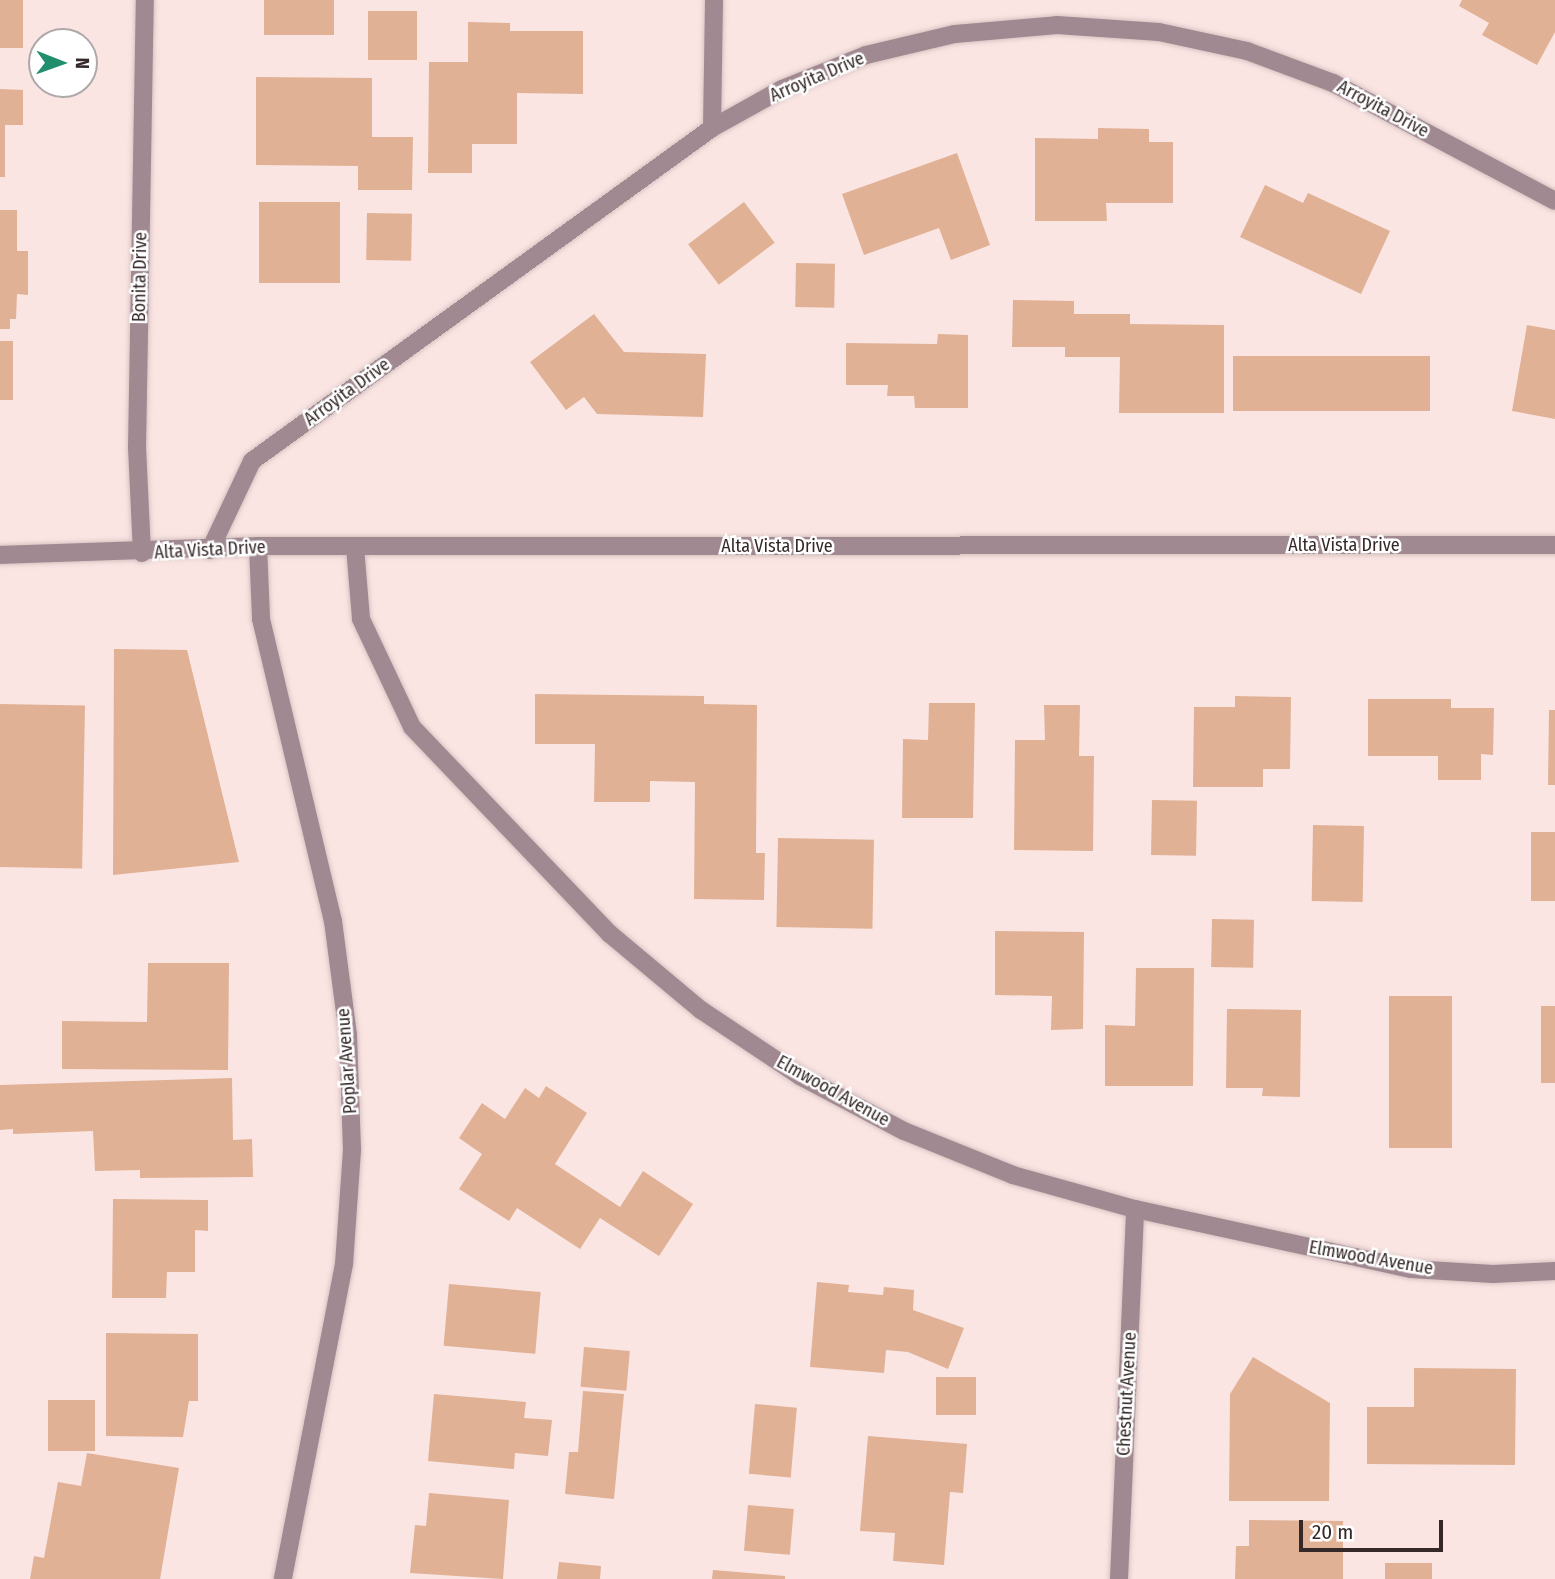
<!DOCTYPE html>
<html>
<head>
<meta charset="utf-8">
<style>
  body { margin:0 }
  #map { position:relative; width:1555px; height:1579px; overflow:hidden; background:#fae5e3; font-family:"Fira Sans Condensed",sans-serif }
  div>[style] { position:absolute }
  .building>* { inset:0; background:#e1b195; transform-origin:0 0 }
  .roads { filter:drop-shadow(0 0 2px #d7c3c1) drop-shadow(0 0 2px #d7c3c1) }
  .minor>* { height:18px; margin:-9px; padding:0 9px; transform-origin:9px; border-radius:9px; background:#a18992 }
  span { translate:-50% -50%; white-space:nowrap; text-align:center; line-height:1.15; -webkit-text-stroke:5px #fff; paint-order:stroke }
  .street-label { font-size:18px; color:#352828 }
  .north { position:absolute; left:28px; top:28px; width:70px; height:70px; box-sizing:border-box; background:#fff; border:2px solid #aea9a9; border-radius:50%; rotate:91deg; font-size:19px; font-weight:700; line-height:28px; text-align:center; color:#352828 }
  .north::after { content:''; display:block; margin:auto; width:24px; height:32px; background:#218f6e; clip-path:polygon(50% 0,100% 100%,50% 72%,0 100%) }
  .scale { position:absolute; left:1299px; top:1520px; width:144px; height:32px; box-sizing:border-box; border:4px solid #352828; border-top:0; padding-left:9px; font-size:21px; line-height:24px; white-space:nowrap; color:#352828; -webkit-text-stroke:5px #fff; paint-order:stroke }
</style>
</head>
<body>
<div id="map">
  <div class="building">
    <i style="left:0;top:0;width:23px;height:48px"></i>
    <i style="left:264px;top:0;width:70px;height:35px"></i>
    <i style="clip-path:polygon(1462px 0,1555px 0,1555px 32px,1537px 65px,1482px 35px,1489px 23px,1459px 6px)"></i>
    <i style="left:368px;top:11px;width:49px;height:49px"></i>
    <i style="clip-path:polygon(468px 22px,510px 23px,510px 31px,583px 31px,583px 94px,517px 93px,517px 144px,472px 144px,472px 173px,428px 173px,429px 62px,468px 62px)"></i>
    <i style="clip-path:polygon(256px 77px,372px 78px,372px 137px,413px 137px,412px 190px,358px 190px,358px 166px,256px 165px)"></i>
    <i style="clip-path:polygon(0 89px,23px 90px,23px 125px,5px 125px,5px 177px,0 177px)"></i>
    <i style="clip-path:polygon(1098px 128px,1149px 129px,1149px 142px,1173px 142px,1173px 203px,1106px 203px,1107px 221px,1035px 221px,1035px 138px,1098px 139px)"></i>
    <i style="clip-path:polygon(957px 153px,990px 245px,951px 260px,939px 228px,864px 255px,842px 194px)"></i>
    <i style="clip-path:polygon(1265px 185px,1303px 203px,1308px 193px,1390px 231px,1361px 294px,1240px 237px)"></i>
    <i style="left:259px;top:202px;width:81px;height:81px"></i>
    <i style="left:744px;top:202px;width:51px;height:70px;rotate:53deg"></i>
    <i style="clip-path:polygon(0 210px,17px 210px,17px 251px,28px 251px,28px 295px,17px 294px,16px 319px,10px 319px,10px 329px,0 329px)"></i>
    <i style="left:367px;top:213px;width:45px;height:47px;rotate:1deg"></i>
    <i style="left:796px;top:263px;width:39px;height:44px;rotate:1deg"></i>
    <i style="clip-path:polygon(1013px 300px,1074px 301px,1074px 314px,1130px 314px,1130px 324px,1224px 325px,1224px 413px,1119px 413px,1120px 357px,1065px 357px,1065px 347px,1012px 347px)"></i>
    <i style="clip-path:polygon(594px 314px,624px 352px,706px 354px,703px 417px,597px 414px,584px 397px,566px 410px,530px 362px)"></i>
    <i style="clip-path:polygon(1527px 325px,1555px 330px,1555px 419px,1512px 411px)"></i>
    <i style="clip-path:polygon(938px 334px,968px 335px,968px 408px,915px 408px,914px 396px,887px 396px,888px 385px,846px 385px,846px 343px,937px 344px)"></i>
    <i style="left:0;top:341px;width:13px;height:59px"></i>
    <i style="left:1233px;top:356px;width:197px;height:55px"></i>
    <i style="clip-path:polygon(114px 649px,187px 650px,239px 862px,113px 875px)"></i>
    <i style="clip-path:polygon(535px 694px,704px 696px,704px 704px,757px 705px,756px 853px,765px 853px,764px 900px,694px 899px,695px 782px,650px 781px,650px 802px,594px 802px,595px 744px,535px 744px)"></i>
    <i style="clip-path:polygon(1235px 696px,1291px 697px,1290px 769px,1263px 769px,1263px 787px,1193px 787px,1194px 707px,1235px 707px)"></i>
    <i style="clip-path:polygon(1368px 699px,1451px 699px,1451px 708px,1494px 708px,1493px 755px,1481px 754px,1481px 780px,1438px 780px,1438px 756px,1368px 756px)"></i>
    <i style="clip-path:polygon(929px 703px,975px 703px,973px 818px,902px 818px,903px 739px,928px 740px)"></i>
    <i style="left:0;top:704px;width:85px;height:163px;rotate:1deg"></i>
    <i style="clip-path:polygon(1044px 705px,1080px 705px,1079px 756px,1094px 756px,1093px 851px,1014px 850px,1015px 740px,1045px 740px)"></i>
    <i style="clip-path:polygon(1549px 710px,1555px 710px,1555px 785px,1548px 785px)"></i>
    <i style="left:1152px;top:800px;width:45px;height:55px;rotate:1deg"></i>
    <i style="left:1313px;top:825px;width:51px;height:76px;rotate:1deg"></i>
    <i style="left:1531px;top:832px;width:24px;height:69px"></i>
    <i style="left:778px;top:838px;width:96px;height:89px;rotate:1deg"></i>
    <i style="left:1212px;top:919px;width:42px;height:48px;rotate:1deg"></i>
    <i style="clip-path:polygon(995px 931px,1084px 932px,1083px 1029px,1051px 1030px,1052px 996px,995px 995px)"></i>
    <i style="clip-path:polygon(148px 963px,229px 963px,228px 1070px,62px 1069px,62px 1021px,147px 1022px)"></i>
    <i style="clip-path:polygon(1136px 968px,1194px 968px,1193px 1086px,1105px 1086px,1105px 1025px,1135px 1026px)"></i>
    <i style="left:1389px;top:996px;width:63px;height:152px"></i>
    <i style="left:1541px;top:1006px;width:14px;height:77px"></i>
    <i style="clip-path:polygon(1227px 1009px,1301px 1010px,1300px 1097px,1262px 1096px,1263px 1088px,1226px 1088px)"></i>
    <i style="clip-path:polygon(232px 1078px,233px 1140px,252px 1139px,253px 1177px,140px 1178px,140px 1170px,95px 1171px,93px 1131px,13px 1134px,13px 1129px,0 1130px,0 1085px)"></i>
    <i style="clip-path:polygon(546px 1086px,587px 1113px,555px 1164px,620px 1207px,643px 1171px,693px 1204px,659px 1256px,600px 1218px,580px 1249px,517px 1208px,509px 1221px,459px 1189px,482px 1154px,459px 1138px,482px 1103px,505px 1119px,525px 1088px,539px 1098px)"></i>
    <i style="clip-path:polygon(113px 1199px,208px 1200px,208px 1231px,195px 1230px,195px 1272px,167px 1272px,166px 1298px,112px 1298px)"></i>
    <i style="clip-path:polygon(817px 1282px,849px 1285px,848px 1292px,883px 1295px,884px 1287px,914px 1290px,913px 1310px,964px 1328px,948px 1369px,908px 1352px,886px 1350px,884px 1373px,810px 1367px)"></i>
    <i style="left:449px;top:1284px;width:92px;height:62px;rotate:5deg"></i>
    <i style="clip-path:polygon(106px 1333px,198px 1334px,198px 1401px,189px 1401px,183px 1437px,106px 1436px)"></i>
    <i style="left:584px;top:1347px;width:46px;height:40px;rotate:5deg"></i>
    <i style="clip-path:polygon(1253px 1357px,1330px 1403px,1329px 1501px,1229px 1501px,1230px 1394px)"></i>
    <i style="clip-path:polygon(1414px 1368px,1516px 1369px,1515px 1465px,1367px 1464px,1367px 1407px,1414px 1407px)"></i>
    <i style="left:936px;top:1377px;width:40px;height:38px"></i>
    <i style="clip-path:polygon(583px 1391px,624px 1394px,614px 1499px,565px 1494px,569px 1452px,578px 1452px)"></i>
    <i style="clip-path:polygon(434px 1394px,526px 1402px,524px 1418px,552px 1420px,548px 1456px,515px 1453px,514px 1469px,428px 1461px)"></i>
    <i style="left:48px;top:1400px;width:47px;height:51px"></i>
    <i style="left:755px;top:1404px;width:42px;height:70px;rotate:5deg"></i>
    <i style="clip-path:polygon(868px 1436px,967px 1444px,963px 1493px,950px 1492px,944px 1565px,893px 1561px,895px 1533px,860px 1531px)"></i>
    <i style="clip-path:polygon(87px 1453px,179px 1468px,160px 1579px,30px 1579px,34px 1556px,44px 1558px,58px 1482px,81px 1486px)"></i>
    <i style="clip-path:polygon(429px 1493px,509px 1500px,503px 1579px,410px 1573px,415px 1525px,426px 1526px)"></i>
    <i style="left:748px;top:1505px;width:46px;height:46px;rotate:5deg"></i>
    <i style="clip-path:polygon(1249px 1520px,1343px 1521px,1343px 1579px,1235px 1579px,1236px 1546px,1249px 1546px)"></i>
    <i style="clip-path:polygon(559px 1562px,601px 1566px,600px 1579px,557px 1579px)"></i>
    <i style="left:1385px;top:1563px;width:47px;height:16px"></i>
    <i style="clip-path:polygon(713px 1570px,785px 1576px,785px 1579px,712px 1579px)"></i>
  </div>
  <div class="roads">
    <div class="minor">
      <i style="left:712px;top:128px;width:128px;rotate:-89.1deg"></i>
      <i style="left:258px;top:546px;width:73px;rotate:87.6deg"></i>
      <i style="left:261px;top:619px;width:310px;rotate:76.6deg"></i>
      <i style="left:333px;top:921px;width:115px;rotate:82.5deg"></i>
      <i style="left:348px;top:1035px;width:115px;rotate:88deg"></i>
      <i style="left:352px;top:1150px;width:114px;rotate:94deg"></i>
      <i style="left:344px;top:1264px;width:321px;rotate:101deg"></i>
      <i style="left:355px;top:547px;width:72px;rotate:85.2deg"></i>
      <i style="left:361px;top:619px;width:119px;rotate:64.7deg"></i>
      <i style="left:412px;top:727px;width:286px;rotate:46.3deg"></i>
      <i style="left:610px;top:934px;width:119px;rotate:39.9deg"></i>
      <i style="left:701px;top:1010px;width:119px;rotate:33.7deg"></i>
      <i style="left:800px;top:1076px;width:118px;rotate:27.9deg"></i>
      <i style="left:904px;top:1131px;width:118px;rotate:22deg"></i>
      <i style="left:1013px;top:1175px;width:127px;rotate:15.6deg"></i>
      <i style="left:1135px;top:1209px;width:282px;rotate:12.3deg"></i>
      <i style="left:1411px;top:1269px;width:82px;rotate:3.5deg"></i>
      <i style="left:1493px;top:1274px;width:62px;rotate:-2.8deg"></i>
      <i style="left:210px;top:550px;width:98px;rotate:-64.7deg"></i>
      <i style="left:252px;top:461px;width:568px;rotate:-35.9deg"></i>
      <i style="left:712px;top:128px;width:80px;rotate:-29.1deg"></i>
      <i style="left:782px;top:89px;width:91px;rotate:-22deg"></i>
      <i style="left:866px;top:55px;width:91px;rotate:-13.3deg"></i>
      <i style="left:955px;top:34px;width:102px;rotate:-5deg"></i>
      <i style="left:1057px;top:25px;width:102px;rotate:3.9deg"></i>
      <i style="left:1159px;top:32px;width:90px;rotate:12.2deg"></i>
      <i style="left:1247px;top:51px;width:92px;rotate:20.4deg"></i>
      <i style="left:1333px;top:83px;width:251px;rotate:28deg"></i>
      <i style="left:142px;top:553px;width:105px;rotate:-92.7deg"></i>
      <i style="left:137px;top:448px;width:448px;rotate:-89deg"></i>
      <i style="left:0;top:555px;width:258px;rotate:-2deg"></i>
      <i style="left:258px;top:546px;width:1297px;rotate:-0.04deg"></i>
      <i style="left:1119px;top:1579px;width:370px;rotate:-87.5deg"></i>
    </div>
  </div>
  <div class="street-label">
    <span style="left:817px;top:77px;rotate:-23deg">Arroyita Drive</span>
    <span style="left:1383px;top:109px;rotate:28deg">Arroyita Drive</span>
    <span style="left:140px;top:277px;rotate:-89deg">Bonita Drive</span>
    <span style="left:347px;top:392px;rotate:-36deg">Arroyita Drive</span>
    <span style="left:1344px;top:545px">Alta Vista Drive</span>
    <span style="left:777px;top:546px">Alta Vista Drive</span>
    <span style="left:210px;top:550px;rotate:-3deg">Alta Vista Drive</span>
    <span style="left:347px;top:1061px;rotate:-94deg">Poplar Avenue</span>
    <span style="left:833px;top:1091px;rotate:29deg">Elmwood Avenue</span>
    <span style="left:1371px;top:1258px;rotate:10deg">Elmwood Avenue</span>
    <span style="left:1127px;top:1394px;rotate:-87deg">Chestnut Avenue</span>
  </div>
  <div class="north">N</div>
  <div class="scale">20 m</div>
</div>
</body>
</html>
